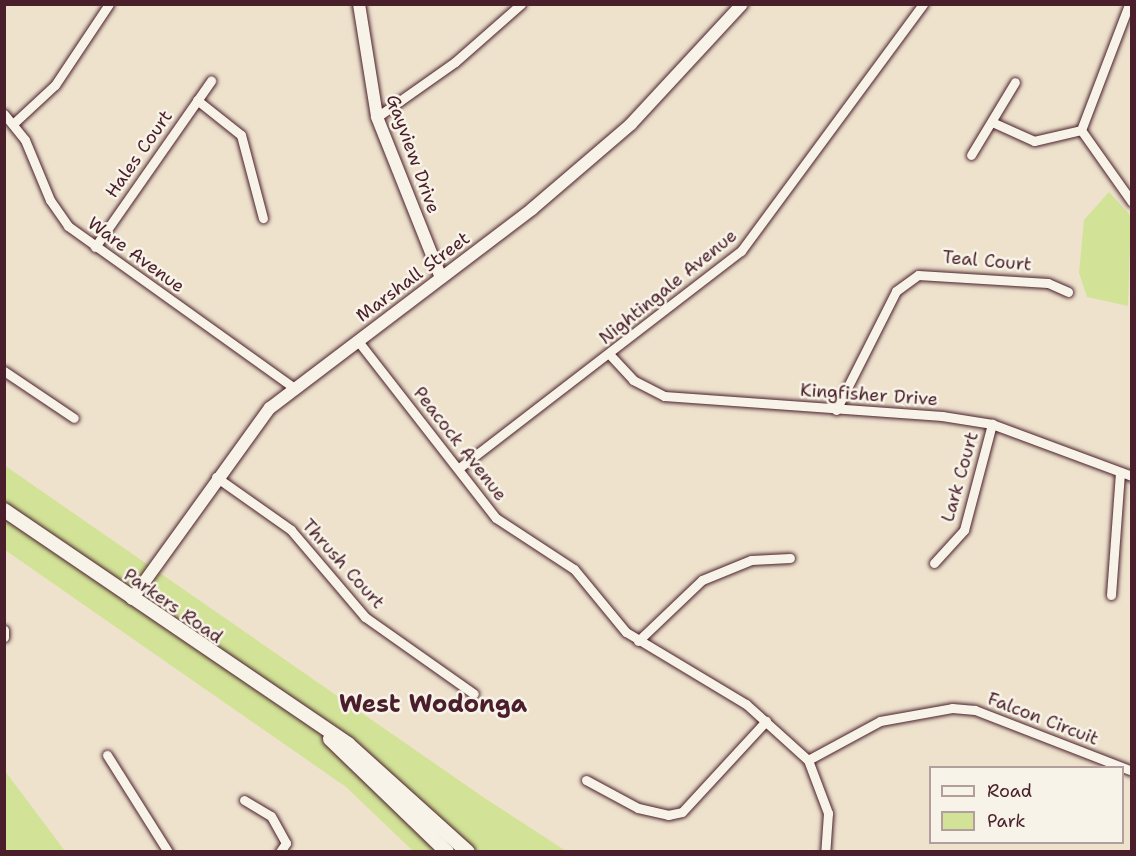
<!DOCTYPE html>
<html>
<head>
<meta charset="utf-8">
<style>
  body { margin:0 }
  #map { position:relative; width:1136px; height:856px; overflow:hidden; background:#eee2cd; font-family:"Shantell Sans",sans-serif }
  div>[style] { position:absolute }
  .green>* { inset:0; background:#d2e397 }
  .roads { filter:drop-shadow(0 0 2px #4a1f2b) drop-shadow(0 0 2px #4a1f2b) }
  .minor>* { height:9px; margin:-4.5px; padding:0 4.5px; transform-origin:4.5px; border-radius:4.5px; background:#f7f3e8 }
  .tertiary>* { height:12px; margin:-6px; padding:0 6px; transform-origin:6px; border-radius:6px; background:#f7f3e8 }
  .secondary>* { height:14px; margin:-7px; padding:0 7px; transform-origin:7px; border-radius:7px; background:#f7f3e8 }
  span { translate:-50% -50%; white-space:nowrap; text-align:center; line-height:1.15; -webkit-text-stroke:5px #f7f3e8; paint-order:stroke }
  .street-label { font-size:18px; color:#4a1f2b }
  .district-label { font-size:24px; color:#4a1f2b; font-weight:700 }
  .frame { position:absolute; inset:0; border:6px solid #4a1f2b; pointer-events:none }
  .legend { position:absolute; left:929px; top:766px; width:195px; height:78px; box-sizing:border-box; background:#f7f3e8; border:2px solid #b29e9c; margin:0; padding:8px 10px; list-style:none; font-size:18px; color:#4a1f2b }
  .legend li { display:flex; align-items:center; gap:12px; height:30px }
  .legend b { width:30px; border:2px solid #b29e9c }
</style>
</head>
<body>
<div id="map">
  <div class="green">
    <i style="clip-path:polygon(1109px 192px,1131px 216px,1128px 306px,1087px 297px,1079px 273px,1084px 220px)"></i>
    <i style="clip-path:polygon(4px 465px,486px 799px,566px 851px,413px 851px,346px 787px,5px 550px)"></i>
    <i style="clip-path:polygon(4px 771px,5px 771px,65px 851px,5px 851px)"></i>
  </div>
  <div class="roads">
    <div class="minor">
      <i style="left:1128px;top:7px;width:132px;rotate:110.9deg"></i>
      <i style="left:1081px;top:130px;width:88px;rotate:54.7deg"></i>
      <i style="left:197px;top:100px;width:56px;rotate:38.5deg"></i>
      <i style="left:241px;top:135px;width:86px;rotate:75.2deg"></i>
      <i style="left:4px;top:114px;width:33px;rotate:51deg"></i>
      <i style="left:25px;top:140px;width:65px;rotate:67.4deg"></i>
      <i style="left:50px;top:200px;width:32px;rotate:55deg"></i>
      <i style="left:68px;top:226px;width:277px;rotate:35.6deg"></i>
      <i style="left:377px;top:117px;width:95px;rotate:-35.2deg"></i>
      <i style="left:455px;top:62px;width:88px;rotate:-41.3deg"></i>
      <i style="left:15px;top:122px;width:54px;rotate:-42.8deg"></i>
      <i style="left:55px;top:85px;width:97px;rotate:-56.3deg"></i>
      <i style="left:992px;top:122px;width:46px;rotate:24.3deg"></i>
      <i style="left:1034px;top:141px;width:48px;rotate:-13.2deg"></i>
      <i style="left:971px;top:155px;width:85px;rotate:-58.9deg"></i>
      <i style="left:95px;top:247px;width:203px;rotate:-55.1deg"></i>
      <i style="left:358px;top:341px;width:224px;rotate:52.1deg"></i>
      <i style="left:496px;top:518px;width:93px;rotate:33.2deg"></i>
      <i style="left:574px;top:569px;width:82px;rotate:50.5deg"></i>
      <i style="left:626px;top:632px;width:140px;rotate:31deg"></i>
      <i style="left:746px;top:704px;width:84px;rotate:42.1deg"></i>
      <i style="left:808px;top:760px;width:57px;rotate:69.3deg"></i>
      <i style="left:828px;top:813px;width:39px;rotate:94deg"></i>
      <i style="left:611px;top:356px;width:33px;rotate:47deg"></i>
      <i style="left:633px;top:380px;width:35px;rotate:27deg"></i>
      <i style="left:664px;top:396px;width:279px;rotate:4.1deg"></i>
      <i style="left:942px;top:416px;width:51px;rotate:9.1deg"></i>
      <i style="left:992px;top:424px;width:149px;rotate:20.4deg"></i>
      <i style="left:4px;top:371px;width:84px;rotate:33.9deg"></i>
      <i style="left:836px;top:410px;width:133px;rotate:-63.2deg"></i>
      <i style="left:896px;top:291px;width:27px;rotate:-36deg"></i>
      <i style="left:918px;top:275px;width:130px;rotate:3.5deg"></i>
      <i style="left:1048px;top:283px;width:22px;rotate:24deg"></i>
      <i style="left:459px;top:468px;width:356px;rotate:-37.6deg"></i>
      <i style="left:741px;top:251px;width:307px;rotate:-53.6deg"></i>
      <i style="left:216px;top:477px;width:92px;rotate:35.2deg"></i>
      <i style="left:291px;top:530px;width:114px;rotate:49.6deg"></i>
      <i style="left:365px;top:617px;width:133px;rotate:35.2deg"></i>
      <i style="left:934px;top:563px;width:45px;rotate:-47.7deg"></i>
      <i style="left:964px;top:530px;width:110px;rotate:-75.2deg"></i>
      <i style="left:1111px;top:595px;width:123px;rotate:-85.8deg"></i>
      <i style="left:4px;top:630px;width:7px;rotate:90deg"></i>
      <i style="left:638px;top:641px;width:88px;rotate:-43.6deg"></i>
      <i style="left:702px;top:580px;width:53px;rotate:-22.2deg"></i>
      <i style="left:751px;top:560px;width:39px;rotate:-3deg"></i>
      <i style="left:107px;top:755px;width:115px;rotate:57.8deg"></i>
      <i style="left:808px;top:760px;width:82px;rotate:-28.4deg"></i>
      <i style="left:880px;top:721px;width:73px;rotate:-10.2deg"></i>
      <i style="left:952px;top:708px;width:23px;rotate:5deg"></i>
      <i style="left:975px;top:710px;width:168px;rotate:21.2deg"></i>
      <i style="left:586px;top:780px;width:59px;rotate:28.3deg"></i>
      <i style="left:638px;top:808px;width:31px;rotate:13deg"></i>
      <i style="left:668px;top:815px;width:14px;rotate:-12deg"></i>
      <i style="left:682px;top:812px;width:124px;rotate:-47.3deg"></i>
      <i style="left:244px;top:800px;width:31px;rotate:31deg"></i>
      <i style="left:271px;top:816px;width:31px;rotate:61deg"></i>
      <i style="left:286px;top:843px;width:11px;rotate:124deg"></i>
    </div>
    <div class="tertiary">
      <i style="left:359px;top:4px;width:114px;rotate:80.9deg"></i>
      <i style="left:377px;top:117px;width:173px;rotate:68.3deg"></i>
      <i style="left:132px;top:599px;width:236px;rotate:-54.2deg"></i>
      <i style="left:270px;top:408px;width:329px;rotate:-37.2deg"></i>
      <i style="left:532px;top:209px;width:130px;rotate:-40.6deg"></i>
      <i style="left:631px;top:124px;width:163px;rotate:-47.2deg"></i>
    </div>
    <div class="secondary">
      <i style="left:4px;top:510px;width:416px;rotate:34.2deg"></i>
      <i style="left:348px;top:744px;width:161px;rotate:42deg"></i>
      <i style="left:330px;top:739px;width:163px;rotate:44deg"></i>
    </div>
  </div>
  <div class="street-label">
    <span style="left:139px;top:154px;rotate:-55deg">Hales Court</span>
    <span style="left:413px;top:154px;rotate:70deg">Gayview Drive</span>
    <span style="left:136px;top:255px;rotate:36deg">Ware Avenue</span>
    <span style="left:987px;top:261px;rotate:5deg">Teal Court</span>
    <span style="left:413px;top:277px;rotate:-37deg">Marshall Street</span>
    <span style="left:668px;top:287px;rotate:-39deg">Nightingale Avenue</span>
    <span style="left:869px;top:395px;rotate:4deg">Kingfisher Drive</span>
    <span style="left:460px;top:444px;rotate:52deg">Peacock Avenue</span>
    <span style="left:960px;top:477px;rotate:-74deg">Lark Court</span>
    <span style="left:343px;top:564px;rotate:48deg">Thrush Court</span>
    <span style="left:173px;top:606px;rotate:35deg">Parkers Road</span>
    <span style="left:1043px;top:719px;rotate:21deg">Falcon Circuit</span>
  </div>
  <div class="district-label">
    <span style="left:433px;top:705px">West Wodonga</span>
  </div>
  <div class="frame"></div>
  <ul class="legend">
  <li><b style="height:8px;background:#f7f3e8"></b>Road</li>
  <li><b style="height:16px;background:#d2e397"></b>Park</li>
  </ul>
</div>
</body>
</html>
